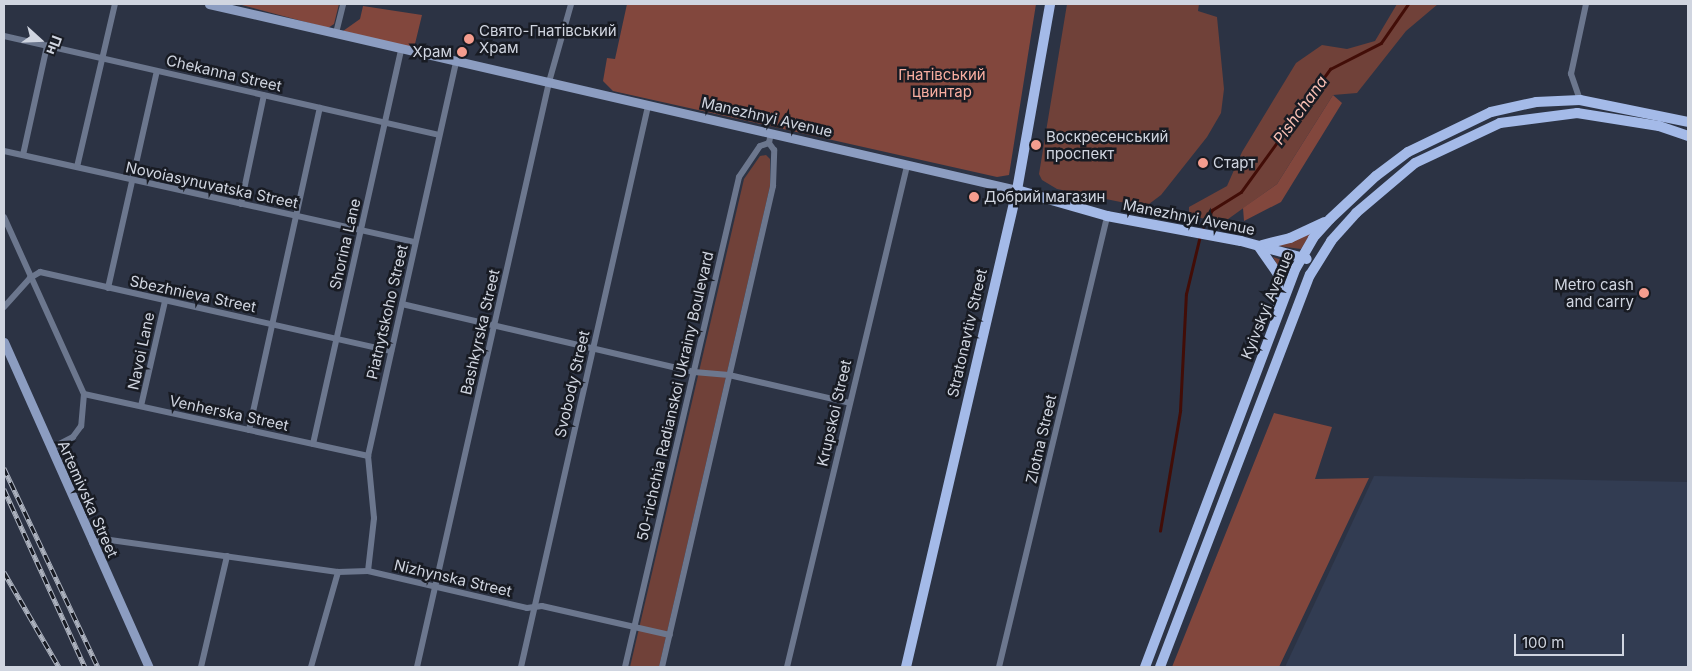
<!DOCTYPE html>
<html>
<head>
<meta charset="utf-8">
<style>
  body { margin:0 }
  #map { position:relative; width:1692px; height:671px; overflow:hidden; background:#2c3344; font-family:Inter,sans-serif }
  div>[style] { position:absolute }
  .built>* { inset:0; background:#323c52 }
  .green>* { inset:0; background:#704139 }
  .forest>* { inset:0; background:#82473d }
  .stream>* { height:2.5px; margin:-1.25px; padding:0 1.25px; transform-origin:1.25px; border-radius:1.25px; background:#420d07 }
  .street>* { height:6px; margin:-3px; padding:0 3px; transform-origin:3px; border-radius:3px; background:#6c778e }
  .secondary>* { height:9px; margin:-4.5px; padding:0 4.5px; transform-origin:4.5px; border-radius:4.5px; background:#8c9dc1 }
  .primary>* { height:10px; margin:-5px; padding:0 5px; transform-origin:5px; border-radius:5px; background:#a4bae8 }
  .rail>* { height:4.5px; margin-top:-2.25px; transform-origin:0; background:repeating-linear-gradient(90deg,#181b23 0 8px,#acb2be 0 16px); box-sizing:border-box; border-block:1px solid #acb2be }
  .dots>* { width:14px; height:14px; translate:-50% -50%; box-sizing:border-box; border:2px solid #181b23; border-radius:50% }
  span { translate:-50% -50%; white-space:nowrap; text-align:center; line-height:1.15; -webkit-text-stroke:5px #181b23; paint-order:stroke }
  .poi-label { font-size:15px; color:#d0d5e0 }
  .left { translate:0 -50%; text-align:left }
  .right { translate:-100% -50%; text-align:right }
  .street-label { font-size:15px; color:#d0d5e0 }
  .park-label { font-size:15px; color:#f9aea1 }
  .water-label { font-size:16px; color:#f8bfb4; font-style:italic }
  .frame { position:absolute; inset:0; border:5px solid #d0d5e0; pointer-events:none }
  .north { position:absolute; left:15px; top:15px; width:50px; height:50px; -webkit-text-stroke:4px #181b23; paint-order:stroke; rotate:110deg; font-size:14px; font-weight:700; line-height:20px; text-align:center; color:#d0d5e0 }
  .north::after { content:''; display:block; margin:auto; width:18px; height:22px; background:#d0d5e0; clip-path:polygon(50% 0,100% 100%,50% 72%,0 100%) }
  .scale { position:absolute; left:1514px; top:634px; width:110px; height:22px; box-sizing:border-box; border:2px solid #d0d5e0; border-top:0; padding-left:6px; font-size:15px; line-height:18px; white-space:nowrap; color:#d0d5e0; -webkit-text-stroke:4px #181b23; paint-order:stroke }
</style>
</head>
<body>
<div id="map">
  <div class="built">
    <i style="clip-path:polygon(1374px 476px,1688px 482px,1688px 667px,1285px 667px)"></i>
  </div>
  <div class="green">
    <i style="clip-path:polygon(1067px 4px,1199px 4px,1198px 11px,1217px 17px,1224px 89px,1221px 113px,1207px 137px,1161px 195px,1145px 207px,1057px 189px,1042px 180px,1039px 174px)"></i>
    <i style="clip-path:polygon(1397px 4px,1438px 4px,1406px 31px,1357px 93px,1333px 95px,1277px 184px,1224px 222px,1189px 216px,1189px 207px,1227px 186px,1242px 152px,1296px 63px,1322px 45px,1347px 49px,1375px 41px)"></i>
    <i style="clip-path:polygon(766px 155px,770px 159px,770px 186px,659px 667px,630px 667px,744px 179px,760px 156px)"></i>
    <i style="clip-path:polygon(1311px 233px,1301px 249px,1278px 246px)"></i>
    <i style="clip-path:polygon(1273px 257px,1291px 263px,1284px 280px,1278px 266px)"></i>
  </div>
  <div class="forest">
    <i style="clip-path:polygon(238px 4px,339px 4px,334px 24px,328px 28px)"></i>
    <i style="clip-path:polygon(627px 4px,1036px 4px,1009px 175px,997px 177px,613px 91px,603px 81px,607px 58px,615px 59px)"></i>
    <i style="clip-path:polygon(363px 6px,422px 15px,414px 48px,343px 31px,360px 19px)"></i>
    <i style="clip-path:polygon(1333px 95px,1342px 103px,1281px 202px,1244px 221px,1243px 208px,1277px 184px)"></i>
    <i style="clip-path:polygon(1274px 413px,1332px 427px,1315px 479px,1369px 478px,1279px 667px,1172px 667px)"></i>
  </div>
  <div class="stream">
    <i style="left:1203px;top:227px;width:19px;rotate:-62deg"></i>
    <i style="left:1212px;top:210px;width:34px;rotate:-32deg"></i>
    <i style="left:1241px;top:192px;width:152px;rotate:-54.1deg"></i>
    <i style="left:1330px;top:69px;width:57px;rotate:-27deg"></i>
    <i style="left:1381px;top:43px;width:47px;rotate:-55.3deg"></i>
    <i style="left:1160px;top:531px;width:122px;rotate:-80.5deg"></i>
    <i style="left:1180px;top:411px;width:117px;rotate:-87.1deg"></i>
    <i style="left:1186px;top:294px;width:56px;rotate:-76.5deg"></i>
  </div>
  <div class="street">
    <i style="left:336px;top:33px;width:30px;rotate:-76deg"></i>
    <i style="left:4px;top:36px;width:446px;rotate:12.8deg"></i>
    <i style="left:1580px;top:100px;width:28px;rotate:-109deg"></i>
    <i style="left:1571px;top:74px;width:72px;rotate:-77.9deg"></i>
    <i style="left:4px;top:151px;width:421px;rotate:12.5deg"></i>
    <i style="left:23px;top:155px;width:112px;rotate:-77.6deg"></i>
    <i style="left:77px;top:167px;width:167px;rotate:-76.9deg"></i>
    <i style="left:241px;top:204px;width:111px;rotate:-78.1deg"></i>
    <i style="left:4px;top:217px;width:194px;rotate:65.7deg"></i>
    <i style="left:84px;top:394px;width:32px;rotate:95deg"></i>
    <i style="left:81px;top:426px;width:14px;rotate:126deg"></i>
    <i style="left:73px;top:437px;width:25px;rotate:153deg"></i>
    <i style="left:108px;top:288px;width:222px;rotate:-77.3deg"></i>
    <i style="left:402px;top:304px;width:300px;rotate:13.1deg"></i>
    <i style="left:694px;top:372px;width:35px;rotate:5deg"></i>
    <i style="left:729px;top:375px;width:124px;rotate:13deg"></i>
    <i style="left:4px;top:307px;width:39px;rotate:-48deg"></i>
    <i style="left:30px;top:278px;width:12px;rotate:-31deg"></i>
    <i style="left:40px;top:272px;width:360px;rotate:12.7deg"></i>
    <i style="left:84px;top:394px;width:291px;rotate:12.3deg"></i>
    <i style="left:141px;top:406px;width:108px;rotate:-77.1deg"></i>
    <i style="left:249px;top:430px;width:330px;rotate:-77.6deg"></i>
    <i style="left:313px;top:444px;width:405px;rotate:-77.4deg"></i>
    <i style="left:92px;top:543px;width:12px;rotate:-20deg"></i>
    <i style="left:103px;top:539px;width:237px;rotate:8deg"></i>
    <i style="left:338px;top:572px;width:30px;rotate:-2deg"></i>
    <i style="left:368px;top:571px;width:163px;rotate:13.1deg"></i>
    <i style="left:527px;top:608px;width:15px;rotate:-8deg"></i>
    <i style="left:542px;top:606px;width:131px;rotate:12.8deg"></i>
    <i style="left:368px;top:571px;width:53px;rotate:-83.5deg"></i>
    <i style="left:374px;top:518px;width:62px;rotate:-95.5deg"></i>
    <i style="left:368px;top:456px;width:405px;rotate:-77.4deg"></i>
    <i style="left:201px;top:667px;width:114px;rotate:-76.8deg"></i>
    <i style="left:311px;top:667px;width:99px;rotate:-74.1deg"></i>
    <i style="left:417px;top:667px;width:600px;rotate:-77.28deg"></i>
    <i style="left:549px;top:82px;width:81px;rotate:-74.2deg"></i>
    <i style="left:521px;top:667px;width:575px;rotate:-77.24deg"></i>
    <i style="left:625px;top:667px;width:503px;rotate:-76.9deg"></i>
    <i style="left:739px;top:177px;width:37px;rotate:-56deg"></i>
    <i style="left:760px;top:146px;width:9px;rotate:-18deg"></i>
    <i style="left:769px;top:143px;width:10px;rotate:-79deg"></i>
    <i style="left:662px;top:667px;width:494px;rotate:-77deg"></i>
    <i style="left:773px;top:186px;width:36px;rotate:-88deg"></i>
    <i style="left:774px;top:150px;width:9px;rotate:-126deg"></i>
    <i style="left:787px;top:667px;width:515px;rotate:-76.53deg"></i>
    <i style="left:999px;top:667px;width:464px;rotate:-76.5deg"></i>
  </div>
  <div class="secondary">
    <i style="left:209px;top:4px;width:829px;rotate:12.96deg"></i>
    <i style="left:4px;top:342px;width:356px;rotate:66deg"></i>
  </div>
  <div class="primary">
    <i style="left:1017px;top:190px;width:94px;rotate:16.1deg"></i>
    <i style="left:1107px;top:216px;width:136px;rotate:10.6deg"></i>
    <i style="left:1241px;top:241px;width:68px;rotate:15.3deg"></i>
    <i style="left:1262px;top:245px;width:29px;rotate:-14deg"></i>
    <i style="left:1290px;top:238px;width:38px;rotate:-25deg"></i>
    <i style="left:1259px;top:247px;width:33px;rotate:55deg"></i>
    <i style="left:1278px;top:274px;width:32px;rotate:90deg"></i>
    <i style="left:906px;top:667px;width:490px;rotate:-76.9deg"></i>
    <i style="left:1017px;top:190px;width:189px;rotate:-79.9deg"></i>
    <i style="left:1145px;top:667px;width:427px;rotate:-69.3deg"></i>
    <i style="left:1296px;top:268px;width:34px;rotate:-60deg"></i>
    <i style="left:1313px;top:238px;width:25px;rotate:-48deg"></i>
    <i style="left:1330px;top:219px;width:63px;rotate:-43.1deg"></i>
    <i style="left:1376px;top:176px;width:40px;rotate:-37deg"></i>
    <i style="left:1408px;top:152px;width:92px;rotate:-25.7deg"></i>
    <i style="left:1491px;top:112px;width:46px;rotate:-12.5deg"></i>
    <i style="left:1536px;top:102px;width:44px;rotate:-2.6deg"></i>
    <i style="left:1580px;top:100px;width:110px;rotate:11.5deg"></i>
    <i style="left:1160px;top:667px;width:420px;rotate:-69.1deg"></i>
    <i style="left:1310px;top:275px;width:40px;rotate:-58deg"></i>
    <i style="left:1331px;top:241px;width:38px;rotate:-48deg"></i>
    <i style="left:1356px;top:213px;width:77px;rotate:-40.3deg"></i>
    <i style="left:1415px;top:163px;width:94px;rotate:-25.2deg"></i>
    <i style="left:1500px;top:123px;width:78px;rotate:-7.4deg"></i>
    <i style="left:1577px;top:113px;width:83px;rotate:9deg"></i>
    <i style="left:1659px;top:126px;width:31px;rotate:19deg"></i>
  </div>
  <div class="rail">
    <i style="left:4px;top:468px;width:220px;rotate:64.7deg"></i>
    <i style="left:4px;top:489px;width:196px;rotate:65.5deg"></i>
    <i style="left:4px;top:572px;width:110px;rotate:59.9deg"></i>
  </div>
  <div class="dots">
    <i style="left:469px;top:39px;background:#f59d8e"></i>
    <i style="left:462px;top:52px;background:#f59d8e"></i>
    <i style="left:1036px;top:145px;background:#f59d8e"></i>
    <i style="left:1203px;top:163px;background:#f59d8e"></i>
    <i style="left:974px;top:197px;background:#f59d8e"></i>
    <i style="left:1644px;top:293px;background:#f59d8e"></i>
  </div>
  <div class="poi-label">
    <span class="left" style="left:479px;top:39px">Свято-Гнатівський<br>Храм</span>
    <span class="right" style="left:452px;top:52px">Храм</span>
    <span class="left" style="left:1046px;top:145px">Воскресенський<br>проспект</span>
    <span class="left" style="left:1213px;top:163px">Старт</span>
    <span class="left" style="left:984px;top:197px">Добрий магазин</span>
    <span class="right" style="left:1634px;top:293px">Metro cash<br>and carry</span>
  </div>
  <div class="street-label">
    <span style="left:224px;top:73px;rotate:13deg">Chekanna Street</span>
    <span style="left:767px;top:117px;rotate:13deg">Manezhnyi Avenue</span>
    <span style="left:212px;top:185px;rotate:12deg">Novoiasynuvatska Street</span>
    <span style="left:1189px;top:217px;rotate:11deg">Manezhnyi Avenue</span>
    <span style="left:345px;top:244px;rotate:-77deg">Shorina Lane</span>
    <span style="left:193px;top:294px;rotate:12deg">Sbezhnieva Street</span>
    <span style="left:1267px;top:305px;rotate:-68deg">Kyivskyi Avenue</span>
    <span style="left:387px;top:312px;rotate:-77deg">Piatnytskoho Street</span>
    <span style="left:480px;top:332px;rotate:-77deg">Bashkyrska Street</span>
    <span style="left:967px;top:333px;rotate:-77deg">Stratonavtiv Street</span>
    <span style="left:141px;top:351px;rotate:-78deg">Navoi Lane</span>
    <span style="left:572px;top:384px;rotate:-77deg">Svobody Street</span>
    <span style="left:675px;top:396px;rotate:-77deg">50-richchia Radianskoi Ukrainy Boulevard</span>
    <span style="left:229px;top:413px;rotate:12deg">Venherska Street</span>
    <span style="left:834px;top:413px;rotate:-77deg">Krupskoi Street</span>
    <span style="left:1041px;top:439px;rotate:-77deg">Zlotna Street</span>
    <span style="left:88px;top:499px;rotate:66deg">Artemivska Street</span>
    <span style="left:453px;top:578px;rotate:13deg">Nizhynska Street</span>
  </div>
  <div class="park-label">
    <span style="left:942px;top:83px">Гнатівський<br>цвинтар</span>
  </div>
  <div class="water-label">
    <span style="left:1300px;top:110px;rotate:-54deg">Pishchana</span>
  </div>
  <div class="frame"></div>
  <div class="north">Пн</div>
  <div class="scale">100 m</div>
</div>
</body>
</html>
